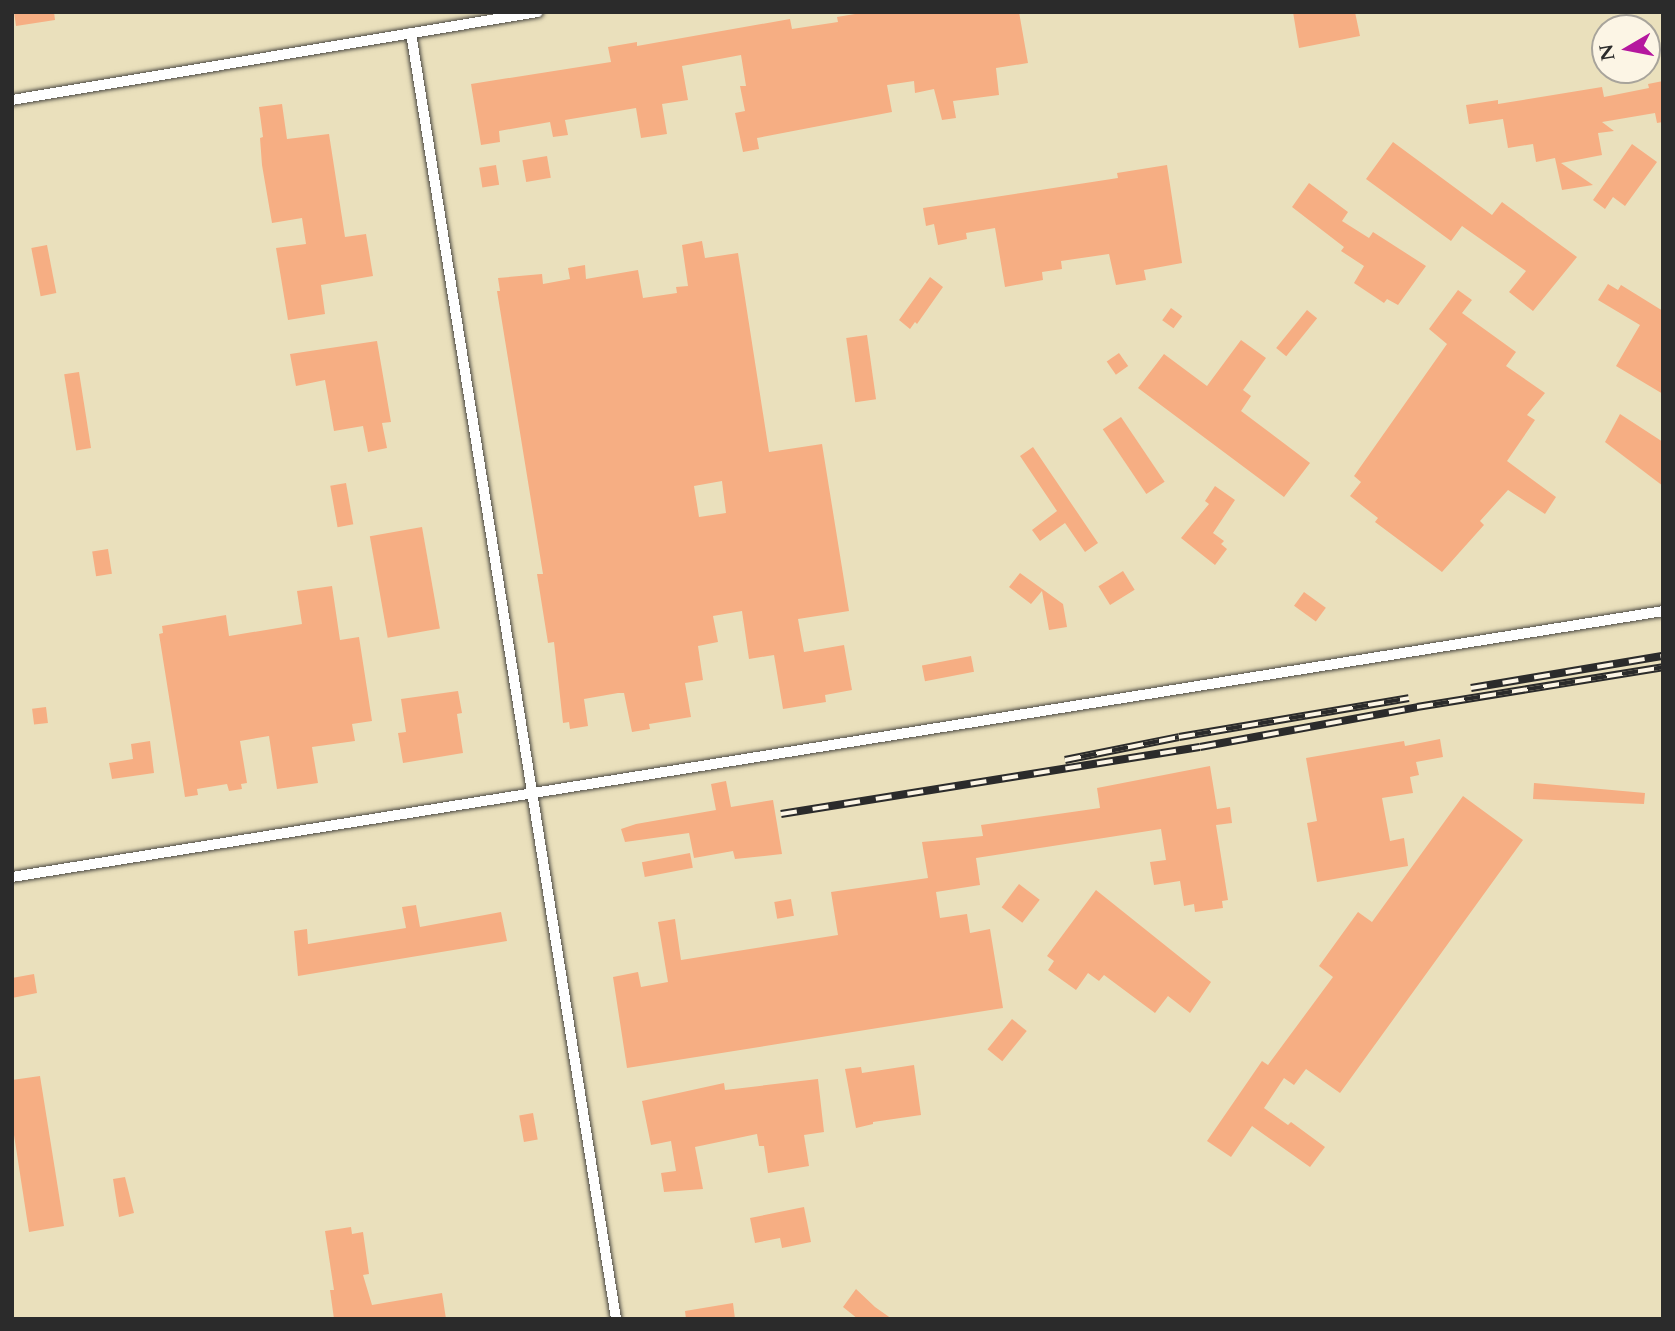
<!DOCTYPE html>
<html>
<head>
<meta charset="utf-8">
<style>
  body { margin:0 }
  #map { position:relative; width:1675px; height:1331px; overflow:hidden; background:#eae0bc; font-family:Cardo,serif }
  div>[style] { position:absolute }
  .building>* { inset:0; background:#f6ae83; transform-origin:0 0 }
  .roads { filter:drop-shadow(0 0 2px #484641) drop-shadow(0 0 2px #484641) }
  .service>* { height:10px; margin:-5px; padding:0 5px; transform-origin:5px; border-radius:5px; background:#fff }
  .rail>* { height:8px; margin-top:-4px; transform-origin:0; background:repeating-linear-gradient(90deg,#fcf5e5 0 16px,#2b2b2b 0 32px); box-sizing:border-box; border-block:2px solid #2b2b2b }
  span { translate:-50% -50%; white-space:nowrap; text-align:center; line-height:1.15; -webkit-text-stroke:7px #fcf5e5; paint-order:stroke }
  .frame { position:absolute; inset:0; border:14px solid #2b2b2b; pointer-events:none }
  .north { position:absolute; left:1591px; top:14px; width:70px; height:70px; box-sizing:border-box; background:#fcf5e5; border:2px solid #a8a49b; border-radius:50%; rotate:260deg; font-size:19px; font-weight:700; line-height:28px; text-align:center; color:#2b2b2b }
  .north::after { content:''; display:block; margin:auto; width:24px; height:32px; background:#b5179e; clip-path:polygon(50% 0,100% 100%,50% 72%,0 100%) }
</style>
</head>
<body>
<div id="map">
  <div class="building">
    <i style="clip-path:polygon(14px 12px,54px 12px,55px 20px,16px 26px)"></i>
    <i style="clip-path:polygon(867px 12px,1019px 12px,1028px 63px,996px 68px,999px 95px,953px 101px,956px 118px,942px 120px,934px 89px,915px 93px,914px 81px,887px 85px,892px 112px,757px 138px,759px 149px,743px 152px,735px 113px,745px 111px,740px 86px,746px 86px,741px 55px,682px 66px,688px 100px,662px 104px,667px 134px,641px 138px,636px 108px,565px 120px,568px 135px,553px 137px,550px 122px,499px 131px,500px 142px,481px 145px,471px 84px,611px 62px,608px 47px,637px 42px,637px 46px,790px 19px,792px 29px,838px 22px,837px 17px)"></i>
    <i style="clip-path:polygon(1293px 12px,1355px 12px,1360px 36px,1299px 48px)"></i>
    <i style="clip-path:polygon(1663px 81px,1663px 122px,1657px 123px,1655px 113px,1602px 122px,1614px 131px,1598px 133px,1602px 155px,1561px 163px,1593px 185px,1562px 190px,1555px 158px,1536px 162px,1533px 144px,1508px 148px,1503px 119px,1469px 124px,1466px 105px,1498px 100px,1498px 104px,1602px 87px,1604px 97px,1649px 88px,1648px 84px)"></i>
    <i style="clip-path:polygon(282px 104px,287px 139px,329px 134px,345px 237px,366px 234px,373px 276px,321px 285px,325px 314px,288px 320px,276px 248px,306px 244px,302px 218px,272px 223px,262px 165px,260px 138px,263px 137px,259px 107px)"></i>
    <i style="clip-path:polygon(1393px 142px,1492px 215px,1502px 202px,1577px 257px,1533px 311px,1509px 292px,1526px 271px,1462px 226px,1451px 241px,1366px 179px)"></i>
    <i style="clip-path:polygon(1632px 144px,1657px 162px,1625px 206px,1613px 197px,1605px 209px,1593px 200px)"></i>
    <i style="left:547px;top:156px;width:22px;height:25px;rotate:80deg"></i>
    <i style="left:496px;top:165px;width:20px;height:17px;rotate:81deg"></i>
    <i style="clip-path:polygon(1167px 165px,1182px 263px,1144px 270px,1146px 280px,1116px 285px,1109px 254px,1061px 261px,1062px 269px,1042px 272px,1043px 280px,1005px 287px,995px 228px,966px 233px,967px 239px,938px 245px,934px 224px,926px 226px,923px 208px,1118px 178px,1117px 173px)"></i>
    <i style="clip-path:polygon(1309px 183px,1348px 212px,1342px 221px,1369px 238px,1373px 232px,1426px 266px,1398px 305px,1387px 299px,1384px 303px,1354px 283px,1364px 266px,1341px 251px,1344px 247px,1292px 207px)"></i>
    <i style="clip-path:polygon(evenodd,702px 241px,705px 258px,738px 253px,769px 452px,822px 444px,849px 611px,798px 619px,804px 652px,844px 645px,852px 690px,825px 695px,826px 702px,783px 709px,774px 655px,749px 659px,742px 611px,713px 616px,718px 642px,698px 646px,703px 680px,685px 683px,691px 717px,649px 724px,650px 729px,632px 732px,624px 693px,618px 693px,584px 699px,588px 726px,570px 729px,569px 722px,563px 723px,554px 642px,548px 643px,537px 574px,543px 574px,497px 291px,500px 291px,498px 278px,542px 274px,543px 284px,570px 279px,568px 268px,585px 265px,586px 279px,638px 270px,643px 298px,677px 293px,676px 287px,688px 286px,682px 245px,702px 241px,722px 481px,726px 513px,699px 517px,694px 486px,722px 481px)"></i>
    <i style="left:47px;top:245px;width:49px;height:16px;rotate:79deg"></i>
    <i style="clip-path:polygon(930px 277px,943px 287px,917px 324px,915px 322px,910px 329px,899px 320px)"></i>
    <i style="clip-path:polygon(1608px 284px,1618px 290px,1621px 285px,1663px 311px,1663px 394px,1616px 366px,1640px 325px,1598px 300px)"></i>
    <i style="clip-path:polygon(1458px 290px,1472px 300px,1462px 313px,1516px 352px,1506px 366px,1545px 393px,1527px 415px,1535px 420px,1507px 461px,1556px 497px,1545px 514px,1508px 490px,1480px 521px,1484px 525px,1442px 572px,1375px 522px,1378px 518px,1350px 496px,1361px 482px,1354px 476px,1447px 344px,1429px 329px)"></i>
    <i style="left:1171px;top:308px;width:14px;height:15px;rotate:36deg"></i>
    <i style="left:1307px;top:310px;width:13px;height:49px;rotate:39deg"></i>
    <i style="left:867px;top:335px;width:65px;height:21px;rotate:82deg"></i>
    <i style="clip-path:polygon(1241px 340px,1266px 358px,1243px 390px,1251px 396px,1241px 411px,1310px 463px,1284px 497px,1138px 388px,1164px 354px,1207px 386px)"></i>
    <i style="clip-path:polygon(377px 341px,391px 422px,382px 423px,387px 448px,368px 452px,363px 426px,334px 431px,325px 380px,296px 386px,290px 354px)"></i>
    <i style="left:1119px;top:353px;width:16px;height:15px;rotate:55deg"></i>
    <i style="left:79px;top:372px;width:77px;height:15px;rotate:81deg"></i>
    <i style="clip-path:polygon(1620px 414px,1663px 442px,1663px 486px,1605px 442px)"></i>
    <i style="left:1121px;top:417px;width:78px;height:22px;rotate:56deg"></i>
    <i style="clip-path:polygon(1033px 447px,1098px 543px,1085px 552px,1065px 523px,1040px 541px,1032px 530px,1057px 511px,1020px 456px)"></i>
    <i style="left:346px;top:483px;width:42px;height:16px;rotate:80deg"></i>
    <i style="clip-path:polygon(1215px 486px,1235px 500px,1213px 533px,1224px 541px,1221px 544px,1227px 549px,1215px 565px,1181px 538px,1209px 504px,1205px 501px)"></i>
    <i style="left:422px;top:527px;width:103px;height:53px;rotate:80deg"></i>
    <i style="left:108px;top:549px;width:25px;height:16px;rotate:81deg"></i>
    <i style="left:1123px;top:571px;width:22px;height:29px;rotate:58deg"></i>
    <i style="clip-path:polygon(1020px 573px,1063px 604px,1067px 627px,1049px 630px,1042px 591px,1031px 604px,1009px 587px)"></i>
    <i style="clip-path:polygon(332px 586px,340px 640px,359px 637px,372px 721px,352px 724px,355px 741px,312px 747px,318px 783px,277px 789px,269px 736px,240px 741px,247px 783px,241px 784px,242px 789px,229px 791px,227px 784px,197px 789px,198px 795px,185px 797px,159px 634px,163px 633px,162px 626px,226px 615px,229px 636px,302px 624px,297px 591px)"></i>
    <i style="left:1304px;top:592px;width:27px;height:17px;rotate:36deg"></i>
    <i style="left:971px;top:656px;width:16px;height:50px;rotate:79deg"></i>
    <i style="clip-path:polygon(458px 691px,462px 713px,457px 714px,463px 753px,403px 763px,398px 733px,406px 732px,401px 699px)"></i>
    <i style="left:46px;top:707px;width:16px;height:14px;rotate:83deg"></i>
    <i style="clip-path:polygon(1440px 739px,1443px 757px,1416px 762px,1419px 775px,1410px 777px,1413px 793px,1382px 798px,1390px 841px,1404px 838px,1408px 866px,1317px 882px,1307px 823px,1317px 821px,1306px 758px,1404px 741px,1405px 746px)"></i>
    <i style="clip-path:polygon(150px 741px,154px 773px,112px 779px,109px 763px,133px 759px,131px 744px)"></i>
    <i style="clip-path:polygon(1210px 766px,1217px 809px,1230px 807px,1232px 823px,1216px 825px,1228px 900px,1222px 901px,1223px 908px,1195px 912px,1194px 904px,1184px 906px,1180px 881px,1154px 885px,1150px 862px,1166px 860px,1161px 829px,976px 858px,980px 885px,936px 892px,940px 918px,967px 914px,970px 933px,990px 929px,1003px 1008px,627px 1068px,613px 977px,638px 972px,641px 987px,668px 982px,658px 922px,675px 919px,681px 960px,838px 935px,831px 892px,928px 878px,922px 842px,983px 836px,981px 825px,1100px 808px,1097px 788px)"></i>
    <i style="clip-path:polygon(726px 781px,731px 807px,773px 800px,782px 854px,735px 859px,733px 851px,694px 858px,689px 833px,625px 842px,621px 829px,636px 824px,716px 810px,711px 784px)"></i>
    <i style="clip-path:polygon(1534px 783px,1645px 793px,1644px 804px,1533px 799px)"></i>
    <i style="clip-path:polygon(1463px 796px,1523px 840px,1340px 1093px,1306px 1069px,1294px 1085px,1284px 1078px,1264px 1108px,1288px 1125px,1291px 1122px,1325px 1147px,1310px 1167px,1252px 1126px,1231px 1157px,1207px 1141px,1262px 1061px,1268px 1065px,1333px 977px,1319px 966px,1358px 912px,1372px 922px)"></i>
    <i style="left:690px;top:853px;width:15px;height:49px;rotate:79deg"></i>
    <i style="left:1019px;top:884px;width:26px;height:29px;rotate:37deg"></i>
    <i style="clip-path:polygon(1096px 890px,1211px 982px,1190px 1013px,1168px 996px,1155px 1013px,1104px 975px,1099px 981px,1088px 973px,1076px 990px,1048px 970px,1054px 961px,1047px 956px)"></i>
    <i style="left:791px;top:899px;width:17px;height:17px;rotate:80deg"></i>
    <i style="clip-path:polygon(416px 905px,420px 927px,501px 912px,507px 941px,298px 976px,294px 931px,307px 929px,308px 944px,406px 928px,402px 907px)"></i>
    <i style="clip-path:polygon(34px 974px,37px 993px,12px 998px,12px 978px)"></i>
    <i style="left:1012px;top:1019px;width:19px;height:39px;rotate:39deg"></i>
    <i style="clip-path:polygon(914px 1065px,921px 1115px,873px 1122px,873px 1124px,856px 1128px,845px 1069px,861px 1067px,862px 1073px)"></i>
    <i style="clip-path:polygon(40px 1076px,64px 1226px,29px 1232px,12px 1122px,12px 1080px)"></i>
    <i style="clip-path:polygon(818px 1079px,824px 1132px,804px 1135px,809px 1166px,768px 1173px,764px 1146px,759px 1146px,757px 1134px,695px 1147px,703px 1189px,664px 1192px,661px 1173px,676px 1171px,671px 1141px,651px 1145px,642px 1101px,724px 1083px,725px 1090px)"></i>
    <i style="left:533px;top:1113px;width:27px;height:14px;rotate:80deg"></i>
    <i style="clip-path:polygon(125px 1177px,134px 1213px,119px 1217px,113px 1179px)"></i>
    <i style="clip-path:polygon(804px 1207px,811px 1242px,782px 1248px,780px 1238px,755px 1243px,750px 1218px)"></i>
    <i style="clip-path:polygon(351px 1227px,352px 1234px,363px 1232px,369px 1274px,363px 1275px,372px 1305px,442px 1293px,446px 1319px,334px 1319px,330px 1290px,334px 1290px,325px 1231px)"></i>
    <i style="clip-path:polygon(856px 1289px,875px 1307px,892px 1319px,858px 1319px,843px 1307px)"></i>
    <i style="clip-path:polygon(733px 1303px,735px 1319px,686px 1319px,685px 1311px)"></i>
  </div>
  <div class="roads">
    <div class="service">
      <i style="left:411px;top:33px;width:1302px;rotate:80.94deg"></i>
      <i style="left:12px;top:100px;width:533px;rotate:-9.5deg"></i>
      <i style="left:12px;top:877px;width:1672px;rotate:-9.15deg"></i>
    </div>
  </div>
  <div class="rail">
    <i style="left:1471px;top:688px;width:195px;rotate:-9.5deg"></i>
    <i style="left:1065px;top:760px;width:116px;rotate:-11.4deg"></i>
    <i style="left:1179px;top:737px;width:233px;rotate:-9.6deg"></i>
    <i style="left:781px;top:814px;width:424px;rotate:-9.1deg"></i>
    <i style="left:1200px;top:747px;width:221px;rotate:-10.4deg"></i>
    <i style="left:1417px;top:707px;width:249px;rotate:-9.2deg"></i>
  </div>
  <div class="frame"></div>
  <div class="north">N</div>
</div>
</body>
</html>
